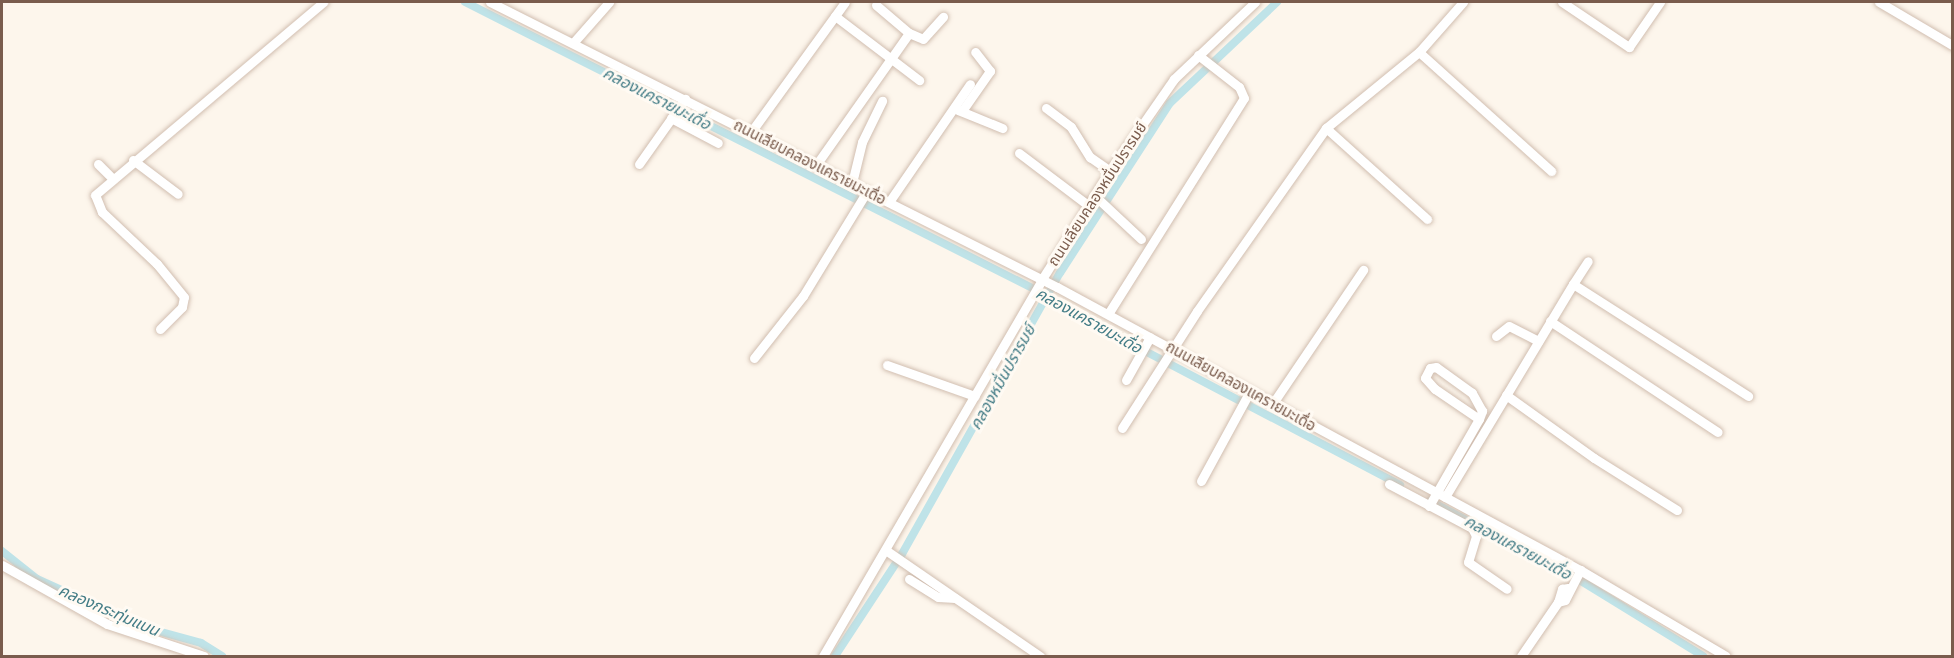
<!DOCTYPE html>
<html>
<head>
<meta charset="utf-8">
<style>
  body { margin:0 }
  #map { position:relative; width:1954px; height:658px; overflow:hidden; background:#fdf6ec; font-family:Inter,"Noto Sans Thai",sans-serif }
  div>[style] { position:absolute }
  .canal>* { height:8px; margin:-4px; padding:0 4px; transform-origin:4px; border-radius:4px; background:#bfe3e8 }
  .roads { filter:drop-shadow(0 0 2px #d1beb0) drop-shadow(0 0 2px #d1beb0) }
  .minor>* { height:9px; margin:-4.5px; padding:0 4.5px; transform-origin:4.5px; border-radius:4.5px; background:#fff }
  span { translate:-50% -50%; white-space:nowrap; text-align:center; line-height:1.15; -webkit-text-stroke:6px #fffaf3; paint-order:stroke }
  .street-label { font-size:15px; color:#7a5c4d }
  .water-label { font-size:16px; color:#437c86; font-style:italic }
  .frame { position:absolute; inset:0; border:3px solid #7a5c4d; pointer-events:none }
</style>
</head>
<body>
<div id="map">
  <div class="canal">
    <i style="left:465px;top:2px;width:644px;rotate:26.76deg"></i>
    <i style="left:1040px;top:292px;width:9px;rotate:49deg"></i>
    <i style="left:1046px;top:299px;width:400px;rotate:27.7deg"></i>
    <i style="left:1430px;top:501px;width:161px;rotate:27.7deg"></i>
    <i style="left:1573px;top:576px;width:153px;rotate:31.6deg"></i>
    <i style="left:2px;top:551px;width:45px;rotate:38.7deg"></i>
    <i style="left:37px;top:579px;width:116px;rotate:24.4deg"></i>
    <i style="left:143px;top:627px;width:60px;rotate:15.4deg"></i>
    <i style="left:201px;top:643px;width:25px;rotate:32deg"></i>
    <i style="left:835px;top:656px;width:122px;rotate:-56.7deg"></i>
    <i style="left:902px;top:554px;width:322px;rotate:-60.7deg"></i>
    <i style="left:1060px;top:273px;width:202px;rotate:-57.1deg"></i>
    <i style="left:1170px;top:103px;width:147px;rotate:-43.3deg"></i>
  </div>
  <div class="roads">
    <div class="minor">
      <i style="left:490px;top:2px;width:635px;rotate:26.69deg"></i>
      <i style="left:1057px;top:287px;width:595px;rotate:28.42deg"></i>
      <i style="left:1580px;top:570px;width:169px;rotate:30.5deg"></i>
      <i style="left:1562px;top:2px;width:81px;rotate:33.9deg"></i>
      <i style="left:1629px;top:47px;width:55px;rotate:-55.4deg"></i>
      <i style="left:1879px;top:2px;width:85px;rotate:30.5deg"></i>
      <i style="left:876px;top:5px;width:43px;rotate:40.3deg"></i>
      <i style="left:835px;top:16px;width:106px;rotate:37.3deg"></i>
      <i style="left:573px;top:43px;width:55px;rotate:-48.7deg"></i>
      <i style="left:1419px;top:52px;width:178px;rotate:42deg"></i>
      <i style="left:1046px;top:108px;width:31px;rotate:37deg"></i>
      <i style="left:1071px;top:127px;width:36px;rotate:58deg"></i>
      <i style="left:1090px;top:157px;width:24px;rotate:35deg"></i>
      <i style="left:958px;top:110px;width:48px;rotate:22.2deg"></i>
      <i style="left:962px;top:111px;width:49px;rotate:-55deg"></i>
      <i style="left:990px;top:71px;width:24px;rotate:-128deg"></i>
      <i style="left:671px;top:118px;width:53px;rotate:28deg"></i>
      <i style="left:1326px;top:128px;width:136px;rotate:42deg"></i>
      <i style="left:751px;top:132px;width:160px;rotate:-54.1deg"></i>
      <i style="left:1019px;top:153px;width:88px;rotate:37.1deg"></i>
      <i style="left:133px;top:160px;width:56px;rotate:37.1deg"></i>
      <i style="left:98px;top:164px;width:20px;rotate:45deg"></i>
      <i style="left:639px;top:164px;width:80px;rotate:-54.7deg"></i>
      <i style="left:816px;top:165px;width:161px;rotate:-54.8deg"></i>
      <i style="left:909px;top:33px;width:15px;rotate:23deg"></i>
      <i style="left:923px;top:39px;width:30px;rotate:-48deg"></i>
      <i style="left:852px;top:183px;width:42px;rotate:-76.3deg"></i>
      <i style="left:862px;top:142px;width:46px;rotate:-64deg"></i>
      <i style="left:1095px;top:196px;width:63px;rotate:43.1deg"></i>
      <i style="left:889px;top:202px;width:143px;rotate:-55.5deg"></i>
      <i style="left:1573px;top:284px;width:27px;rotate:-57deg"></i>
      <i style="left:1108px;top:314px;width:255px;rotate:-57.8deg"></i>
      <i style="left:1244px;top:98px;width:12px;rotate:-114deg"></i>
      <i style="left:1239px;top:87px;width:52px;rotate:-142deg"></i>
      <i style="left:1550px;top:321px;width:201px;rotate:33.5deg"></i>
      <i style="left:160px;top:329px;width:31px;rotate:-45deg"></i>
      <i style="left:182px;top:307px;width:10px;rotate:-79deg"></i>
      <i style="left:184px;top:297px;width:43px;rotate:-129.3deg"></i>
      <i style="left:157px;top:264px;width:76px;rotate:-136.6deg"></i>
      <i style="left:102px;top:212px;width:18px;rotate:-112deg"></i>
      <i style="left:95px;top:195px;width:299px;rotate:-40.2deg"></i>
      <i style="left:1496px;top:336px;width:16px;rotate:-38deg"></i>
      <i style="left:1509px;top:326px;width:33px;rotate:27deg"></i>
      <i style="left:754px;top:358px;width:79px;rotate:-51.7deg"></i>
      <i style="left:803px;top:296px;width:123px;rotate:-58.6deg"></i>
      <i style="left:887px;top:365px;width:93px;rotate:19.4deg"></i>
      <i style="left:1126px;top:380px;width:49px;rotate:-60.8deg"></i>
      <i style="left:1506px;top:395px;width:108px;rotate:35.6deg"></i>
      <i style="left:1594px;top:458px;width:98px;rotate:32.1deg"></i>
      <i style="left:1273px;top:403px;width:161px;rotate:-55.9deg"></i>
      <i style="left:1122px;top:428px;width:139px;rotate:-57.3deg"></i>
      <i style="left:1197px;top:311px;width:224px;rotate:-54.8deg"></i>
      <i style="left:1326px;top:128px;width:120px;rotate:-39.3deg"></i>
      <i style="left:1419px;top:52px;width:67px;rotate:-48.7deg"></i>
      <i style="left:1201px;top:481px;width:102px;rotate:-61.4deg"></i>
      <i style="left:1389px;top:484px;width:94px;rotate:27.9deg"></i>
      <i style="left:1472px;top:528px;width:9px;rotate:63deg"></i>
      <i style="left:1476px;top:536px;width:27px;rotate:107deg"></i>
      <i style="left:1468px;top:562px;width:47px;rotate:34.7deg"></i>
      <i style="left:1445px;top:497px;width:249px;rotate:-59deg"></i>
      <i style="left:1573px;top:284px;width:208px;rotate:32.6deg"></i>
      <i style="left:1429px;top:506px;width:100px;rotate:-60.1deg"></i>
      <i style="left:1479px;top:419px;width:9px;rotate:-69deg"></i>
      <i style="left:1482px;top:411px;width:21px;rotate:-119deg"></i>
      <i style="left:1472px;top:393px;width:44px;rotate:-144.2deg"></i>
      <i style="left:1436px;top:367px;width:6px;rotate:171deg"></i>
      <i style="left:1430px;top:368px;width:11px;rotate:117deg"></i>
      <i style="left:1425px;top:378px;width:15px;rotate:48deg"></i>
      <i style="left:1435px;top:389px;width:53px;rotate:34.3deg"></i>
      <i style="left:887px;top:551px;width:186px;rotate:34.5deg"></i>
      <i style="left:2px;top:565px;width:120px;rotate:29.3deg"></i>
      <i style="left:107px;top:624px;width:102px;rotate:18.3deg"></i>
      <i style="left:909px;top:579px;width:34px;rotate:32deg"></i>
      <i style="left:938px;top:597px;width:17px;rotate:3deg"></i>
      <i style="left:1558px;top:602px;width:7px;rotate:-16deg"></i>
      <i style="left:1565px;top:600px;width:34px;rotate:-63deg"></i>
      <i style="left:823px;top:656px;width:436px;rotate:-59.8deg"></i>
      <i style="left:1042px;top:279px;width:128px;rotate:-57.8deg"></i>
      <i style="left:1110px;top:171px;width:112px;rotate:-55.2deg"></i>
      <i style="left:1174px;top:79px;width:112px;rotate:-43.5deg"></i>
      <i style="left:1521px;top:656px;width:65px;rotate:-55.6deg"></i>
      <i style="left:1558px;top:602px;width:14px;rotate:-73deg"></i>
      <i style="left:1562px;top:589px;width:6px;rotate:-9deg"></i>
    </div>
  </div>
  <div class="street-label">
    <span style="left:810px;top:162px;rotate:27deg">ถนนเลียบคลองแครายมะเดื่อ</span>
    <span style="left:1097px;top:194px;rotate:-57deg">ถนนเลียบคลองหมื่นปรารมย์</span>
    <span style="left:1241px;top:386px;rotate:29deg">ถนนเลียบคลองแครายมะเดื่อ</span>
  </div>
  <div class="water-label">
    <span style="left:657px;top:98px;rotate:27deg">คลองแครายมะเดื่อ</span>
    <span style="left:1089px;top:320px;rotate:29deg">คลองแครายมะเดื่อ</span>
    <span style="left:1002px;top:377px;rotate:-61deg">คลองหมื่นปรารมย์</span>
    <span style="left:1518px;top:547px;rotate:28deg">คลองแครายมะเดื่อ</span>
    <span style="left:109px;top:610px;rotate:23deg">คลองกระทุ่มแบน</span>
  </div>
  <div class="frame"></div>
</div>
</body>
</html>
